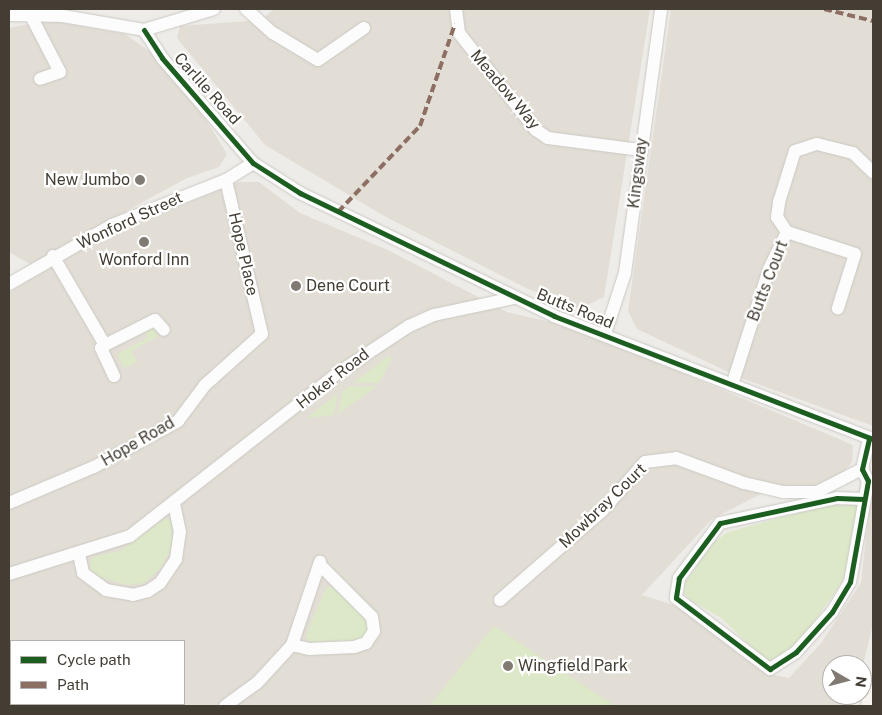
<!DOCTYPE html>
<html>
<head>
<meta charset="utf-8">
<style>
  body { margin:0 }
  #map { position:relative; width:882px; height:715px; overflow:hidden; background:#eeece8; font-family:"Public Sans",sans-serif }
  div>[style] { position:absolute }
  .residential>* { inset:0; background:#e2ded5 }
  .green>* { inset:0; background:#dce8c8 }
  .roads { filter:drop-shadow(0 0 1px #cbc8c4) drop-shadow(0 0 1px #cbc8c4) }
  .minor>* { height:12px; margin:-6px; padding:0 6px; transform-origin:6px; border-radius:6px; background:#fcfcfc }
  .secondary>* { height:19px; margin:-9.5px; padding:0 9.5px; transform-origin:9.5px; border-radius:9.5px; background:#f6f3ed }
  .quiet>* { height:4px; margin-top:-2px; transform-origin:0; background:repeating-linear-gradient(90deg,#8d6e63 0 8px,transparent 0 12px) }
  .cycleway>* { height:5px; margin:-2.5px; padding:0 2.5px; transform-origin:2.5px; border-radius:2.5px; background:#1b5e20 }
  .dots>* { width:14px; height:14px; translate:-50% -50%; box-sizing:border-box; border:2px solid #fff; border-radius:50% }
  span { translate:-50% -50%; white-space:nowrap; text-align:center; line-height:1.15; -webkit-text-stroke:4.5px #fff; paint-order:stroke }
  .street-label { font-size:16px; color:#443d34 }
  .poi-label { font-size:16px; color:#443d34 }
  .right { translate:-100% -50%; text-align:right }
  .left { translate:0 -50%; text-align:left }
  .frame { position:absolute; inset:0; border:10px solid #443d34; pointer-events:none }
  .legend { position:absolute; left:10px; top:640px; width:175px; height:65px; box-sizing:border-box; background:#fff; border:1px solid #b4b1ae; margin:0; padding:6px 9px; list-style:none; font-size:15px; color:#443d34 }
  .legend li { display:flex; align-items:center; gap:10px; height:25px }
  .legend b { width:25px; border:1px solid #b4b1ae }
  .north { position:absolute; left:822px; top:655px; width:50px; height:50px; box-sizing:border-box; background:#fff; border:1px solid #b4b1ae; border-radius:50%; rotate:98deg; font-size:14px; font-weight:700; line-height:20px; text-align:center; color:#443d34 }
  .north::after { content:''; display:block; margin:auto; width:18px; height:22px; background:#807a73; clip-path:polygon(50% 0,100% 100%,50% 72%,0 100%) }
</style>
</head>
<body>
<div id="map">
  <div class="residential">
    <i style="clip-path:polygon(274px 9px,650px 9px,604px 297px,579px 309px,526px 288px,384px 216px,265px 145px,177px 38px,180px 26px,261px 20px)"></i>
    <i style="clip-path:polygon(671px 9px,873px 9px,873px 426px,741px 378px,637px 329px,628px 311px)"></i>
    <i style="clip-path:polygon(47px 20px,125px 34px,149px 51px,189px 92px,227px 154px,219px 167px,187px 178px,30px 264px,9px 252px,9px 28px)"></i>
    <i style="clip-path:polygon(evenodd,238px 182px,259px 182px,300px 213px,388px 250px,507px 312px,576px 328px,853px 445px,852px 462px,832px 486px,773px 488px,712px 519px,642px 595px,677px 606px,716px 632px,739px 654px,770px 674px,789px 678px,821px 643px,861px 583px,873px 478px,873px 624px,862px 670px,862px 665px,832px 665px,832px 695px,856px 695px,853px 706px,9px 706px,9px 293px,64px 254px,238px 182px,11px 641px,184px 641px,184px 704px,11px 704px,11px 641px)"></i>
  </div>
  <div class="green">
    <i style="clip-path:polygon(154px 327px,158px 336px,131px 351px,137px 362px,124px 368px,117px 354px,148px 338px,143px 329px)"></i>
    <i style="clip-path:polygon(389px 356px,392px 358px,379px 383px,353px 383px)"></i>
    <i style="clip-path:polygon(349px 386px,377px 386px,338px 414px,342px 392px)"></i>
    <i style="clip-path:polygon(338px 393px,334px 415px,307px 418px)"></i>
    <i style="clip-path:polygon(828px 505px,860px 505px,857px 536px,842px 582px,797px 647px,770px 664px,721px 618px,690px 600px,684px 593px,686px 581px,714px 542px,728px 532px)"></i>
    <i style="clip-path:polygon(166px 518px,172px 523px,172px 546px,161px 568px,144px 583px,128px 585px,99px 577px,90px 569px,92px 557px,120px 551px)"></i>
    <i style="clip-path:polygon(326px 587px,333px 587px,368px 619px,371px 629px,367px 638px,352px 644px,309px 643px,306px 636px)"></i>
    <i style="clip-path:polygon(494px 626px,615px 706px,429px 706px)"></i>
  </div>
  <div class="roads">
    <div class="minor">
      <i style="left:246px;top:9px;width:36px;rotate:42deg"></i>
      <i style="left:273px;top:33px;width:52px;rotate:31deg"></i>
      <i style="left:318px;top:60px;width:56px;rotate:-34.8deg"></i>
      <i style="left:456px;top:9px;width:24px;rotate:83deg"></i>
      <i style="left:459px;top:33px;width:124px;rotate:51.6deg"></i>
      <i style="left:536px;top:130px;width:14px;rotate:34deg"></i>
      <i style="left:548px;top:138px;width:94px;rotate:7.4deg"></i>
      <i style="left:30px;top:14px;width:65px;rotate:62.7deg"></i>
      <i style="left:60px;top:72px;width:21px;rotate:161deg"></i>
      <i style="left:9px;top:15px;width:54px;rotate:1.1deg"></i>
      <i style="left:63px;top:16px;width:82px;rotate:9.8deg"></i>
      <i style="left:144px;top:30px;width:73px;rotate:-16.7deg"></i>
      <i style="left:144px;top:30px;width:33px;rotate:57deg"></i>
      <i style="left:162px;top:58px;width:139px;rotate:49.1deg"></i>
      <i style="left:253px;top:163px;width:56px;rotate:32.6deg"></i>
      <i style="left:300px;top:193px;width:282px;rotate:25.8deg"></i>
      <i style="left:554px;top:316px;width:342px;rotate:21.1deg"></i>
      <i style="left:787px;top:232px;width:71px;rotate:17.9deg"></i>
      <i style="left:855px;top:254px;width:57px;rotate:107.5deg"></i>
      <i style="left:53px;top:256px;width:103px;rotate:59.7deg"></i>
      <i style="left:105px;top:345px;width:5px;rotate:143deg"></i>
      <i style="left:101px;top:348px;width:31px;rotate:65deg"></i>
      <i style="left:9px;top:284px;width:119px;rotate:-29.8deg"></i>
      <i style="left:112px;top:225px;width:123px;rotate:-21.5deg"></i>
      <i style="left:226px;top:180px;width:32px;rotate:-32deg"></i>
      <i style="left:605px;top:334px;width:64px;rotate:-71.8deg"></i>
      <i style="left:625px;top:273px;width:266px;rotate:-82.2deg"></i>
      <i style="left:105px;top:345px;width:56px;rotate:-26.6deg"></i>
      <i style="left:155px;top:320px;width:13px;rotate:48deg"></i>
      <i style="left:732px;top:385px;width:122px;rotate:-72.3deg"></i>
      <i style="left:769px;top:269px;width:41px;rotate:-64.1deg"></i>
      <i style="left:787px;top:232px;width:18px;rotate:-124deg"></i>
      <i style="left:777px;top:217px;width:15px;rotate:-82deg"></i>
      <i style="left:779px;top:202px;width:53px;rotate:-72.6deg"></i>
      <i style="left:795px;top:151px;width:23px;rotate:-18deg"></i>
      <i style="left:817px;top:144px;width:37px;rotate:14deg"></i>
      <i style="left:853px;top:153px;width:28px;rotate:44deg"></i>
      <i style="left:864px;top:499px;width:27px;rotate:-178deg"></i>
      <i style="left:837px;top:498px;width:120px;rotate:167.9deg"></i>
      <i style="left:720px;top:523px;width:69px;rotate:126.7deg"></i>
      <i style="left:679px;top:578px;width:20px;rotate:99deg"></i>
      <i style="left:676px;top:598px;width:118px;rotate:37.1deg"></i>
      <i style="left:770px;top:669px;width:31px;rotate:-33deg"></i>
      <i style="left:796px;top:652px;width:54px;rotate:-48deg"></i>
      <i style="left:832px;top:612px;width:35px;rotate:-59deg"></i>
      <i style="left:850px;top:582px;width:103px;rotate:-79.9deg"></i>
      <i style="left:868px;top:481px;width:13px;rotate:-117deg"></i>
      <i style="left:862px;top:469px;width:32px;rotate:-77deg"></i>
      <i style="left:9px;top:503px;width:92px;rotate:-23deg"></i>
      <i style="left:94px;top:467px;width:96px;rotate:-28.7deg"></i>
      <i style="left:178px;top:421px;width:45px;rotate:-53.1deg"></i>
      <i style="left:205px;top:385px;width:76px;rotate:-41.8deg"></i>
      <i style="left:262px;top:334px;width:158px;rotate:-103.2deg"></i>
      <i style="left:79px;top:554px;width:19px;rotate:78deg"></i>
      <i style="left:83px;top:573px;width:29px;rotate:36deg"></i>
      <i style="left:106px;top:590px;width:27px;rotate:10deg"></i>
      <i style="left:133px;top:595px;width:16px;rotate:-15deg"></i>
      <i style="left:148px;top:591px;width:14px;rotate:-34deg"></i>
      <i style="left:160px;top:583px;width:29px;rotate:-56deg"></i>
      <i style="left:176px;top:559px;width:27px;rotate:-82deg"></i>
      <i style="left:180px;top:532px;width:30px;rotate:-102deg"></i>
      <i style="left:9px;top:574px;width:127px;rotate:-17.4deg"></i>
      <i style="left:130px;top:536px;width:264px;rotate:-38.1deg"></i>
      <i style="left:338px;top:373px;width:85px;rotate:-33.5deg"></i>
      <i style="left:409px;top:326px;width:27px;rotate:-24deg"></i>
      <i style="left:434px;top:315px;width:81px;rotate:-12.1deg"></i>
      <i style="left:500px;top:600px;width:135px;rotate:-41.1deg"></i>
      <i style="left:602px;top:511px;width:65px;rotate:-48.7deg"></i>
      <i style="left:645px;top:462px;width:31px;rotate:-7deg"></i>
      <i style="left:676px;top:458px;width:72px;rotate:20.2deg"></i>
      <i style="left:744px;top:483px;width:40px;rotate:13deg"></i>
      <i style="left:783px;top:492px;width:34px"></i>
      <i style="left:817px;top:492px;width:51px;rotate:-27.1deg"></i>
      <i style="left:292px;top:645px;width:17px;rotate:13deg"></i>
      <i style="left:309px;top:649px;width:45px;rotate:-2.5deg"></i>
      <i style="left:354px;top:647px;width:13px;rotate:-18deg"></i>
      <i style="left:366px;top:643px;width:14px;rotate:-56deg"></i>
      <i style="left:374px;top:631px;width:14px;rotate:-98deg"></i>
      <i style="left:372px;top:617px;width:72px;rotate:-135deg"></i>
      <i style="left:9px;top:689px;width:3px;rotate:45deg"></i>
      <i style="left:31px;top:704px;width:4px;rotate:27deg"></i>
      <i style="left:225px;top:706px;width:39px;rotate:-36deg"></i>
      <i style="left:257px;top:683px;width:52px;rotate:-47.4deg"></i>
      <i style="left:292px;top:645px;width:88px;rotate:-71.4deg"></i>
    </div>
    <div class="secondary">
      <i style="left:870px;top:706px;width:12px;rotate:-76deg"></i>
    </div>
  </div>
  <div class="quiet">
    <i style="left:824px;top:9px;width:50px;rotate:13.8deg"></i>
    <i style="left:338px;top:212px;width:119px;rotate:-46.4deg"></i>
    <i style="left:420px;top:126px;width:108px;rotate:-71.1deg"></i>
  </div>
  <div class="cycleway">
    <i style="left:144px;top:30px;width:33px;rotate:57deg"></i>
    <i style="left:162px;top:58px;width:139px;rotate:49.1deg"></i>
    <i style="left:253px;top:163px;width:56px;rotate:32.6deg"></i>
    <i style="left:300px;top:193px;width:282px;rotate:25.8deg"></i>
    <i style="left:554px;top:316px;width:342px;rotate:21.1deg"></i>
    <i style="left:864px;top:499px;width:27px;rotate:-178deg"></i>
    <i style="left:837px;top:498px;width:120px;rotate:167.9deg"></i>
    <i style="left:720px;top:523px;width:69px;rotate:126.7deg"></i>
    <i style="left:679px;top:578px;width:20px;rotate:99deg"></i>
    <i style="left:676px;top:598px;width:118px;rotate:37.1deg"></i>
    <i style="left:770px;top:669px;width:31px;rotate:-33deg"></i>
    <i style="left:796px;top:652px;width:54px;rotate:-48deg"></i>
    <i style="left:832px;top:612px;width:35px;rotate:-59deg"></i>
    <i style="left:850px;top:582px;width:103px;rotate:-79.9deg"></i>
    <i style="left:868px;top:481px;width:13px;rotate:-117deg"></i>
    <i style="left:862px;top:469px;width:32px;rotate:-77deg"></i>
  </div>
  <div class="dots">
    <i style="left:140px;top:180px;background:#807a73"></i>
    <i style="left:144px;top:242px;background:#807a73"></i>
    <i style="left:296px;top:286px;background:#807a73"></i>
    <i style="left:508px;top:666px;background:#807a73"></i>
  </div>
  <div class="street-label">
    <span style="left:207px;top:89px;rotate:48deg">Carlile Road</span>
    <span style="left:505px;top:90px;rotate:50deg">Meadow Way</span>
    <span style="left:638px;top:173px;rotate:-83deg">Kingsway</span>
    <span style="left:130px;top:221px;rotate:-25deg">Wonford Street</span>
    <span style="left:243px;top:254px;rotate:77deg">Hope Place</span>
    <span style="left:768px;top:281px;rotate:-69deg">Butts Court</span>
    <span style="left:575px;top:309px;rotate:22deg">Butts Road</span>
    <span style="left:333px;top:379px;rotate:-38deg">Hoker Road</span>
    <span style="left:138px;top:442px;rotate:-30deg">Hope Road</span>
    <span style="left:603px;top:506px;rotate:-44deg">Mowbray Court</span>
  </div>
  <div class="poi-label">
    <span class="right" style="left:130px;top:180px">New Jumbo</span>
    <span style="left:144px;top:260px">Wonford Inn</span>
    <span class="left" style="left:306px;top:286px">Dene Court</span>
    <span class="left" style="left:518px;top:666px">Wingfield Park</span>
  </div>
  <div class="frame"></div>
  <ul class="legend">
  <li><b style="height:6px;background:#1b5e20"></b>Cycle path</li>
  <li><b style="height:6px;background:#8d6e63"></b>Path</li>
  </ul>
  <div class="north">N</div>
</div>
</body>
</html>
